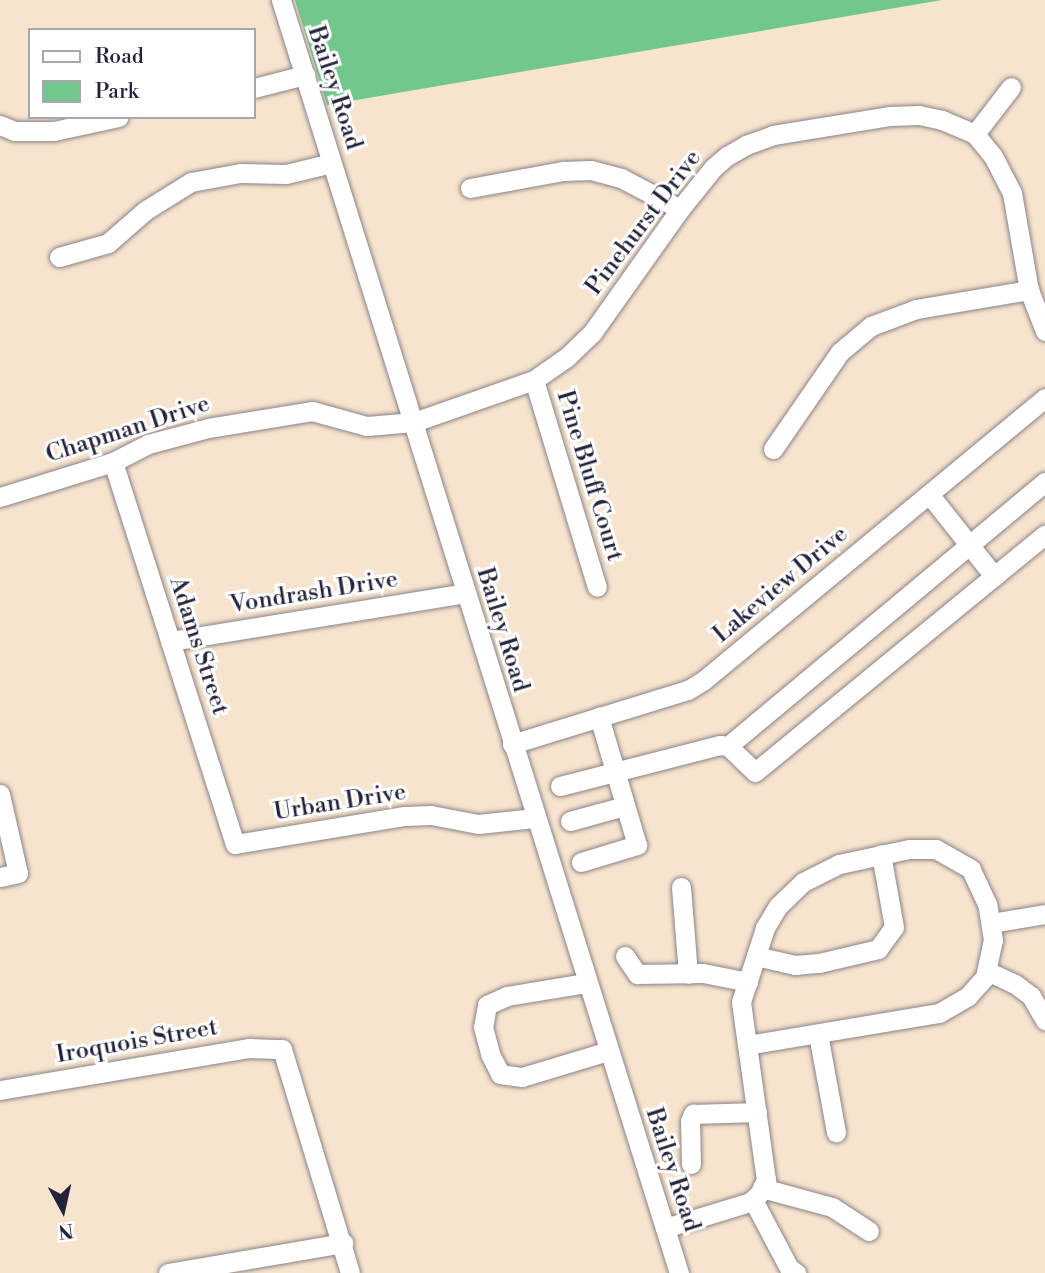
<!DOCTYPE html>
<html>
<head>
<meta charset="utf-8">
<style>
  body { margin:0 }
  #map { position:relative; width:1045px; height:1273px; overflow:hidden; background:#f7e4cf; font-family:"Libre Bodoni",serif }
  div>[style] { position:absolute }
  .green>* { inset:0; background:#72c78c }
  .roads { filter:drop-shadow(0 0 2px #8c8385) drop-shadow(0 0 2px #8c8385) }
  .minor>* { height:19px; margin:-9.5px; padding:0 9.5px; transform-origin:9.5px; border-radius:9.5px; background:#fff }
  span { translate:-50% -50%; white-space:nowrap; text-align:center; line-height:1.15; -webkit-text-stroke:6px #fff; paint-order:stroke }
  .street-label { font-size:24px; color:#22223b }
  .legend { position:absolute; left:28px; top:28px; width:228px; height:91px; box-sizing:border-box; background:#fff; border:2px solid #a7a7b1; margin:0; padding:9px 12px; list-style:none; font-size:21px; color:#22223b }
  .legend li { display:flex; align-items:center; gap:14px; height:35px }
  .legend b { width:35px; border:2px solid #a7a7b1 }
  .north { position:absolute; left:28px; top:1175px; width:70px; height:70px; -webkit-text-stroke:5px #fff; paint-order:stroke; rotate:172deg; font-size:19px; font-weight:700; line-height:28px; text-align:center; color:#22223b }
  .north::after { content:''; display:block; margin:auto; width:24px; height:32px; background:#22223b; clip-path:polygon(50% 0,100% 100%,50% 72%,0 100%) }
</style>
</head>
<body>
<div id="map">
  <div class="green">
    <i style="clip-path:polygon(295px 0,942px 0,327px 105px)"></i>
  </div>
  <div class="roads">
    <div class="minor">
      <i style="left:281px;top:0;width:1334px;rotate:72.64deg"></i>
      <i style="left:254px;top:88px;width:53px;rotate:-14.3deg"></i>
      <i style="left:0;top:125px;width:15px;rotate:23deg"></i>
      <i style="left:14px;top:131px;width:40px"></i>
      <i style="left:54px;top:131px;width:66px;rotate:-12.2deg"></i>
      <i style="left:975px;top:134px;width:59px;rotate:-52.5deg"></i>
      <i style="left:470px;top:188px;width:95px;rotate:-10.4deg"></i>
      <i style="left:563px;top:171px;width:28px;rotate:-2deg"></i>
      <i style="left:591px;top:170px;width:31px;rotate:15deg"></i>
      <i style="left:621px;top:178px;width:67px;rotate:27.7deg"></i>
      <i style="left:59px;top:257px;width:51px;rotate:-15.9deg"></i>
      <i style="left:108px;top:243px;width:50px;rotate:-41deg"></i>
      <i style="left:146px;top:210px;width:53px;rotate:-31.9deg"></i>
      <i style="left:191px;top:182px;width:50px;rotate:-10.4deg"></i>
      <i style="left:240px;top:173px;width:46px;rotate:1.2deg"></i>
      <i style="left:286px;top:174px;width:47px;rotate:-13.4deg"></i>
      <i style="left:534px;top:380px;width:216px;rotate:73.1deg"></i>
      <i style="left:773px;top:449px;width:118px;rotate:-55.4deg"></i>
      <i style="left:840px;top:352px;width:40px;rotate:-40deg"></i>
      <i style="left:871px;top:326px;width:48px;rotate:-20.7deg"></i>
      <i style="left:916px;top:309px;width:115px;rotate:-9.5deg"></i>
      <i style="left:113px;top:462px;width:401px;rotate:72.3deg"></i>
      <i style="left:235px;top:844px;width:172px;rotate:-9.4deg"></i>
      <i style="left:405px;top:816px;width:26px;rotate:-2deg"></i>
      <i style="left:431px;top:815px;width:48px;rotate:10.8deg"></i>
      <i style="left:478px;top:824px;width:57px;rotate:-6deg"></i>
      <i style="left:929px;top:494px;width:105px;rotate:51.6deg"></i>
      <i style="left:0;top:497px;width:118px;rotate:-17.2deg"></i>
      <i style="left:113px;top:462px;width:39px;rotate:-27deg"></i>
      <i style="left:148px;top:444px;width:62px;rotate:-14.9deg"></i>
      <i style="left:208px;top:428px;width:105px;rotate:-9.3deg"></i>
      <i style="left:312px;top:411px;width:57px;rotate:15.3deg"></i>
      <i style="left:367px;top:426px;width:47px;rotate:-4.9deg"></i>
      <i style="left:414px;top:422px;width:127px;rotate:-19.3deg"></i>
      <i style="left:534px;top:380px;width:40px;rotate:-34.9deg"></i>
      <i style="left:567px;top:357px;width:35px;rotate:-44deg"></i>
      <i style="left:592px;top:333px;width:152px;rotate:-54.6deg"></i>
      <i style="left:680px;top:209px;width:53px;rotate:-51.2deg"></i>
      <i style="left:713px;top:168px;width:18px;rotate:-41deg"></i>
      <i style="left:727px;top:156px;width:22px;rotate:-30deg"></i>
      <i style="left:746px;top:145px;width:29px;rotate:-20deg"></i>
      <i style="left:773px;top:135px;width:119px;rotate:-9.2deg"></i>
      <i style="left:890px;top:116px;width:29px;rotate:-2deg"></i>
      <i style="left:919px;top:115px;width:24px;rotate:12deg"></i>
      <i style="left:942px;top:120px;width:36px;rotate:23deg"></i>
      <i style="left:975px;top:134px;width:28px;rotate:51deg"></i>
      <i style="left:993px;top:156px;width:42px;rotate:62.8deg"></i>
      <i style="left:1012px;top:193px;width:98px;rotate:80.1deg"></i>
      <i style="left:1029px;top:290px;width:44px;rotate:68.7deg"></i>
      <i style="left:170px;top:641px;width:299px;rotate:-9.2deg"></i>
      <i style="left:512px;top:744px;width:184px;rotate:-17.1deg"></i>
      <i style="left:688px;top:690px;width:19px;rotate:-32deg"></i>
      <i style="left:704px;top:680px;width:442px;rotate:-39.6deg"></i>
      <i style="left:728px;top:746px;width:413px;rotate:-39.8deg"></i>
      <i style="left:560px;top:786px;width:165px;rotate:-14.4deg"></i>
      <i style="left:720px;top:745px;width:8px;rotate:7deg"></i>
      <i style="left:728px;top:746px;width:37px;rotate:44deg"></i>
      <i style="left:755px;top:772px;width:375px;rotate:-39.3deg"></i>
      <i style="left:0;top:794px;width:81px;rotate:77.2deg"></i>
      <i style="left:18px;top:873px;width:18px;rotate:167deg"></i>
      <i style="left:570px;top:821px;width:57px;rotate:-15.3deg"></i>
      <i style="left:581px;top:862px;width:59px;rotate:-16.9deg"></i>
      <i style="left:637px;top:845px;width:134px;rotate:-106.5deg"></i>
      <i style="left:681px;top:887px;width:87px;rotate:85.4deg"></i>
      <i style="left:991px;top:923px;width:55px;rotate:-9.5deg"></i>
      <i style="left:625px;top:956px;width:22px;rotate:56deg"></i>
      <i style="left:637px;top:974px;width:66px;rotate:-0.9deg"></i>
      <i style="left:703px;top:973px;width:46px;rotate:11.3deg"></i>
      <i style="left:756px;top:956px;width:40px;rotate:13deg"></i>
      <i style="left:795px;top:965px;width:24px;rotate:-5deg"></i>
      <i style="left:819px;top:963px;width:61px;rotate:-13.3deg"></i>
      <i style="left:878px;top:949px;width:27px;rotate:-54deg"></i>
      <i style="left:894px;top:927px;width:74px;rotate:-100.1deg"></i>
      <i style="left:987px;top:971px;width:31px;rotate:25deg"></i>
      <i style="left:1015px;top:984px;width:20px;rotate:37deg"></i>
      <i style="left:1031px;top:996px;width:28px;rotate:60deg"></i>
      <i style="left:586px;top:983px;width:80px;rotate:170.7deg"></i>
      <i style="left:507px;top:996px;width:22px;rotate:156deg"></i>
      <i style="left:487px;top:1005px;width:22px;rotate:100deg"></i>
      <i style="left:483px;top:1027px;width:28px;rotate:75deg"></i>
      <i style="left:490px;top:1054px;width:22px;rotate:63deg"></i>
      <i style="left:500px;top:1074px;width:22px;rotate:8deg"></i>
      <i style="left:522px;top:1077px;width:90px;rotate:-16.8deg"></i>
      <i style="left:818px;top:1034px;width:100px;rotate:79.6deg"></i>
      <i style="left:0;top:1090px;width:253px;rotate:-9.6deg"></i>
      <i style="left:249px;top:1048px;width:33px;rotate:2deg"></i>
      <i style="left:282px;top:1049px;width:234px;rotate:73.1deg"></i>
      <i style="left:691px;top:1164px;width:43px;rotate:-91.3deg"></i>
      <i style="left:690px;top:1121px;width:8px;rotate:-67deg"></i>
      <i style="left:693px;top:1114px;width:64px;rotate:-1.8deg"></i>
      <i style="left:762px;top:1188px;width:73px;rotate:15.2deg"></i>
      <i style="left:832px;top:1207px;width:44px;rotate:33deg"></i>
      <i style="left:753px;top:1200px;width:77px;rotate:62.1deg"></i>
      <i style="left:789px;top:1268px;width:9px;rotate:36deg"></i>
      <i style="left:665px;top:1228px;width:89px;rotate:-17deg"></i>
      <i style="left:750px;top:1202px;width:12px;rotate:-42deg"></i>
      <i style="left:759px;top:1194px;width:16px;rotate:-63deg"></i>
      <i style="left:766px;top:1180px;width:136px;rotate:-98deg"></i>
      <i style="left:747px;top:1045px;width:195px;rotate:-9.5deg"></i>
      <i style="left:939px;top:1013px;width:34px;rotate:-30deg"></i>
      <i style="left:968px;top:996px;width:25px;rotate:-48deg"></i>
      <i style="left:985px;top:977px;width:38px;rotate:-78deg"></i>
      <i style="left:993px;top:940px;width:36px;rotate:-99deg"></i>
      <i style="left:987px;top:904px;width:38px;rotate:-115deg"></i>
      <i style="left:971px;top:869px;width:40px;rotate:-150.3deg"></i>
      <i style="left:936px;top:849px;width:27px;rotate:180deg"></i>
      <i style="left:909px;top:849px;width:72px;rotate:167.9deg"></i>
      <i style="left:839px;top:864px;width:40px;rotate:153.4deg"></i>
      <i style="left:803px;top:882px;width:35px;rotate:136deg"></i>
      <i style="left:778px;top:906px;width:26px;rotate:121deg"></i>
      <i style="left:765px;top:928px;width:78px;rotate:108deg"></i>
      <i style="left:741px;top:1002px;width:43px;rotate:82.1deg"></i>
      <i style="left:168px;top:1273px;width:178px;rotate:-9.7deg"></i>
    </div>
  </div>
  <div class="street-label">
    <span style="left:334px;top:88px;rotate:72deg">Bailey Road</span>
    <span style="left:644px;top:223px;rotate:-53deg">Pinehurst Drive</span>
    <span style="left:128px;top:430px;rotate:-18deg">Chapman Drive</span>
    <span style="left:589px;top:476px;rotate:73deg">Pine Bluff Court</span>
    <span style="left:781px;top:585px;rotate:-40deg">Lakeview Drive</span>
    <span style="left:314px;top:593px;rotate:-9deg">Vondrash Drive</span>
    <span style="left:502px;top:630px;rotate:73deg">Bailey Road</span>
    <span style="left:198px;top:646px;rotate:72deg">Adams Street</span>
    <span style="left:340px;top:803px;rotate:-9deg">Urban Drive</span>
    <span style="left:137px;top:1042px;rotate:-10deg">Iroquois Street</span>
    <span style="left:672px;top:1170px;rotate:72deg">Bailey Road</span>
  </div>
  <ul class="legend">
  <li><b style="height:9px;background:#fff"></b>Road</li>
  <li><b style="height:19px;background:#72c78c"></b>Park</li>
  </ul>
  <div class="north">N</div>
</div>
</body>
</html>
